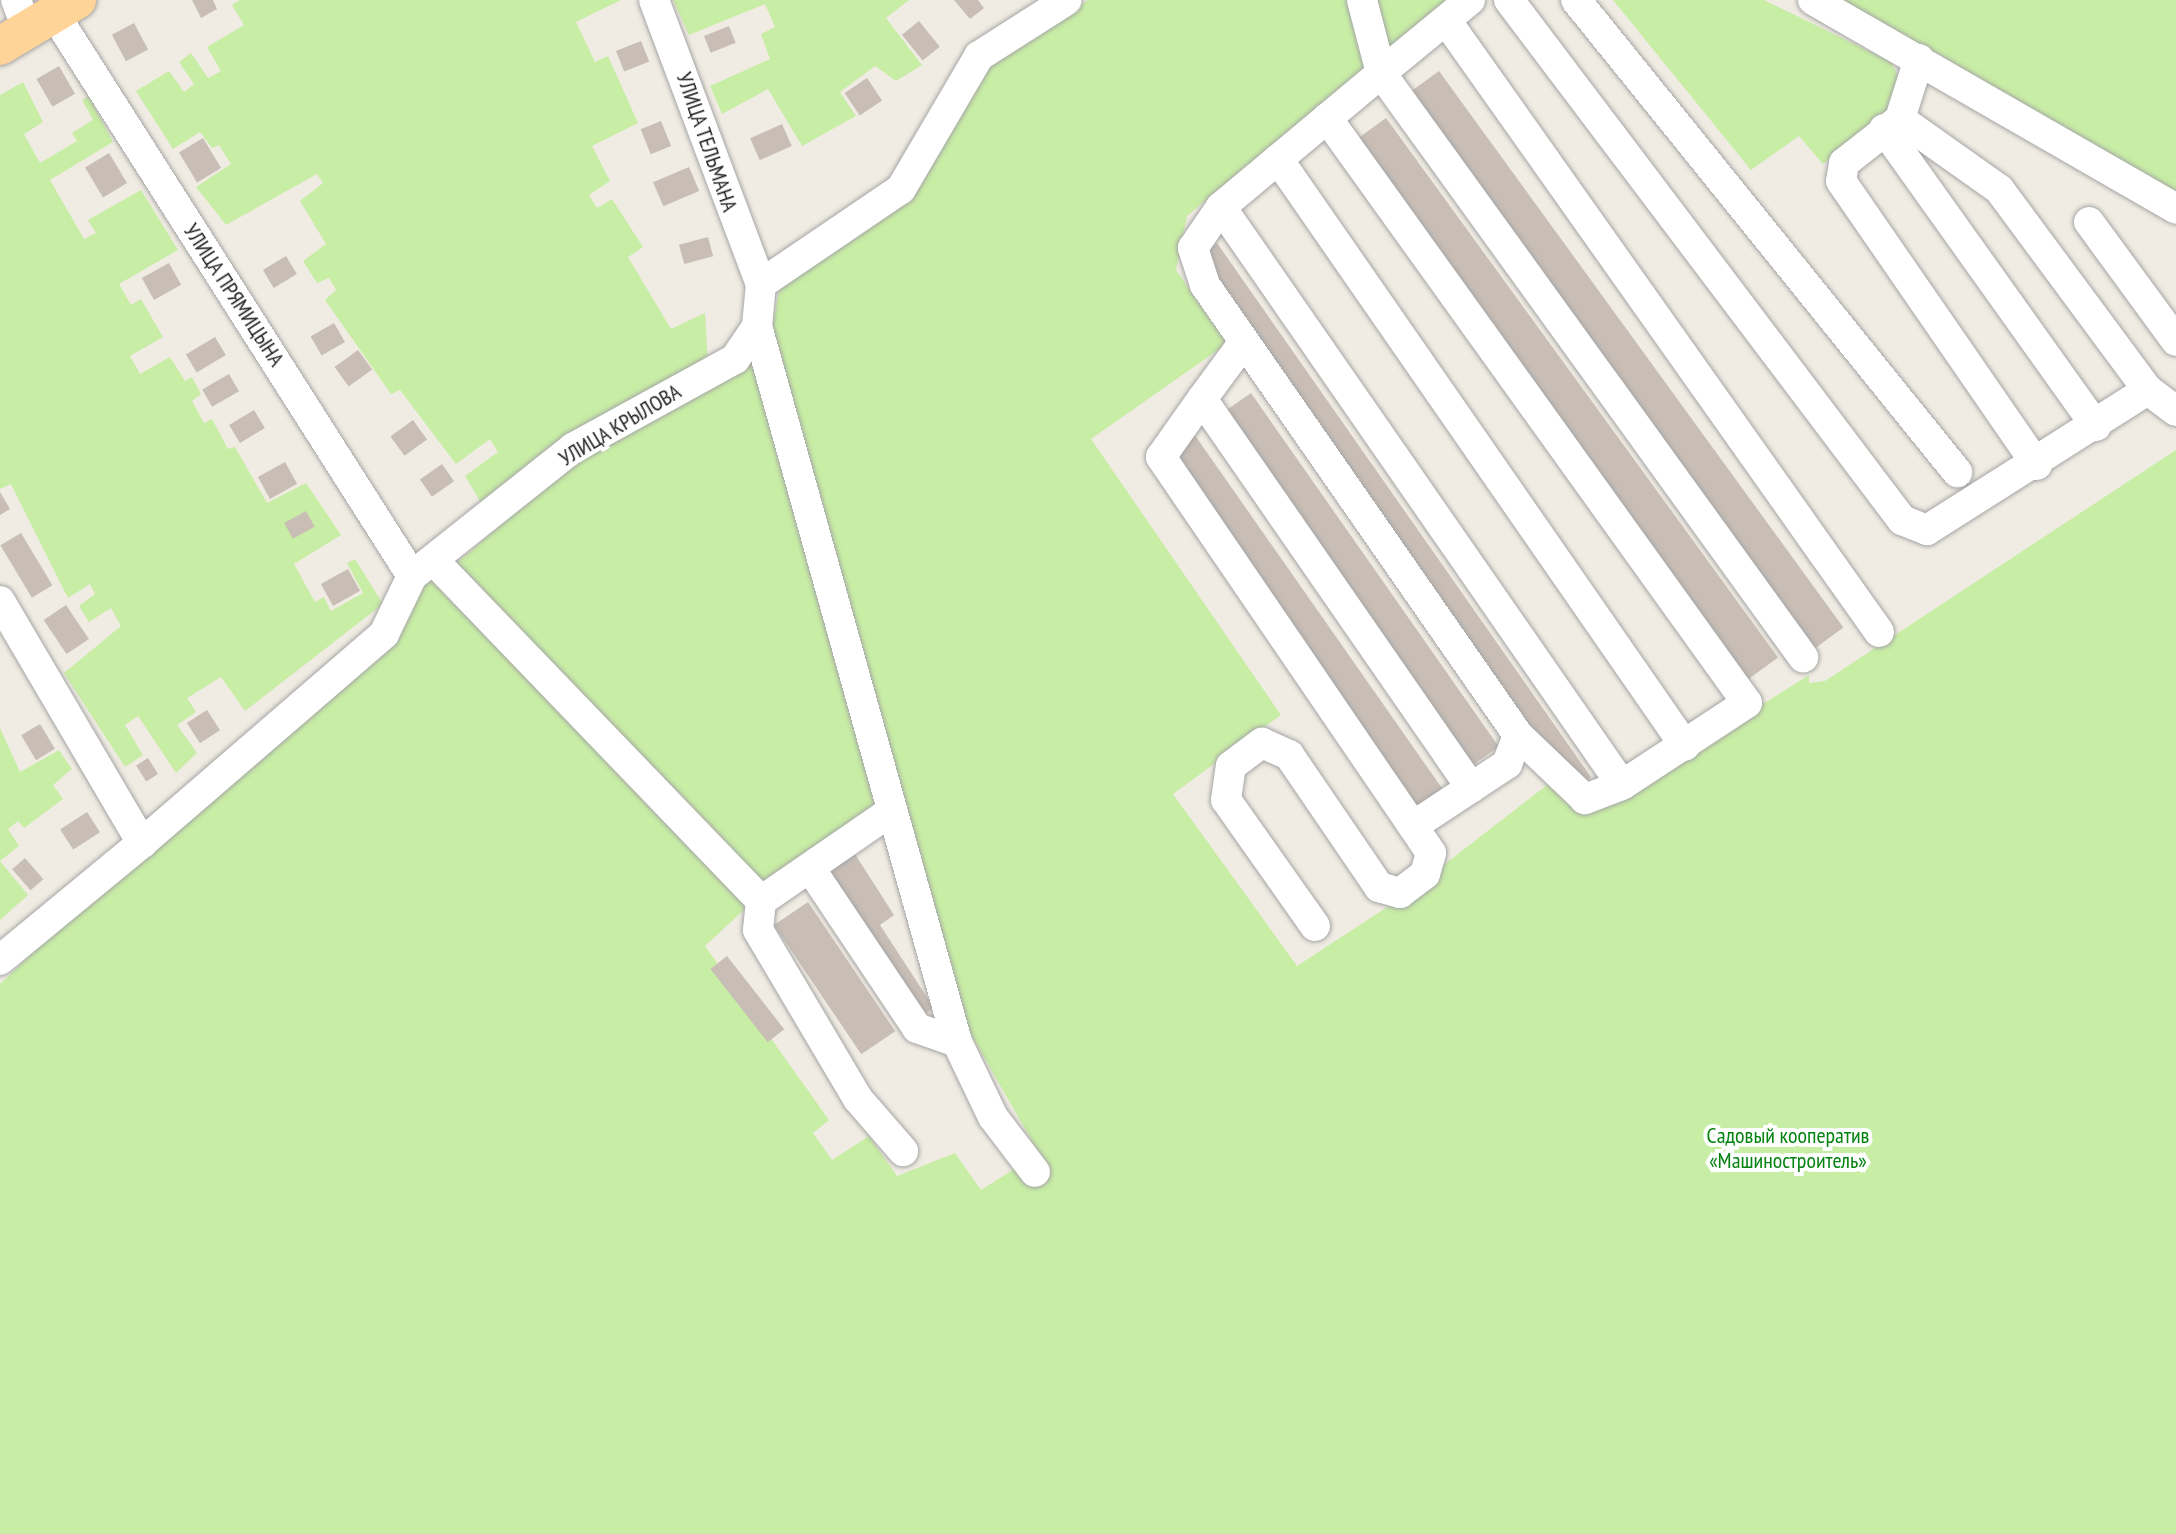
<!DOCTYPE html>
<html>
<head>
<meta charset="utf-8">
<style>
  body { margin:0 }
  #map { position:relative; width:2176px; height:1534px; overflow:hidden; background:#f0ece3; font-family:"PT Sans Narrow",sans-serif }
  div>[style] { position:absolute }
  .grass>* { inset:0; background:#c8eda5 }
  .building>* { inset:0; background:#c8beb6; transform-origin:0 0 }
  .roads { filter:drop-shadow(0 0 2px #a5a5a5) drop-shadow(0 0 2px #a5a5a5) }
  .minor>* { height:30px; margin:-15px; padding:0 15px; transform-origin:15px; border-radius:15px; background:#fff }
  .major>* { height:38px; margin:-19px; padding:0 19px; transform-origin:19px; border-radius:19px; background:#ffd499 }
  span { translate:-50% -50%; white-space:nowrap; text-align:center; line-height:1.15; -webkit-text-stroke:8px #fff; paint-order:stroke }
  .street-label { font-size:22px; color:#1e1e1e }
  .park-label { font-size:22px; color:#048310 }
</style>
</head>
<body>
<div id="map">
  <div class="grass">
    <i style="clip-path:polygon(240px 0,621px 0,576px 22px,595px 62px,608px 56px,638px 123px,592px 146px,610px 181px,589px 195px,597px 208px,612px 199px,643px 247px,628px 257px,671px 329px,705px 313px,708px 363px,483px 506px,465px 476px,498px 452px,490px 439px,456px 464px,400px 390px,391px 394px,325px 300px,336px 290px,329px 278px,317px 283px,303px 261px,326px 244px,300px 201px,323px 183px,317px 174px,226px 225px,196px 187px,231px 164px,219px 145px,212px 148px,200px 132px,173px 149px,136px 91px,169px 71px,184px 92px,194px 84px,179px 62px,191px 53px,208px 78px,221px 71px,207px 47px,244px 25px,232px 5px)"></i>
    <i style="clip-path:polygon(673px 0,909px 0,886px 18px,922px 65px,896px 81px,875px 66px,840px 92px,856px 116px,802px 146px,768px 89px,722px 114px,710px 86px,770px 59px,761px 34px,775px 27px,765px 4px,689px 35px)"></i>
    <i style="clip-path:polygon(evenodd,1088px 0,1448px 0,1187px 216px,1176px 270px,1228px 343px,1091px 439px,1281px 715px,1173px 794px,1297px 966px,1401px 898px,1547px 785px,1581px 807px,1628px 789px,1809px 675px,1809px 683px,1825px 681px,2176px 450px,2176px 1534px,0 1534px,0 984px,427px 580px,459px 561px,585px 453px,770px 343px,781px 278px,910px 193px,988px 61px,1088px 0,894px 796px,954px 1005px,1039px 1153px,981px 1190px,955px 1153px,897px 1176px,869px 1136px,832px 1160px,813px 1133px,829px 1120px,705px 946px,785px 872px,894px 796px)"></i>
    <i style="clip-path:polygon(1613px 0,1764px 0,1891px 62px,1900px 79px,1890px 114px,1823px 164px,1799px 136px,1751px 170px)"></i>
    <i style="clip-path:polygon(1837px 0,2176px 0,2176px 195px,1933px 51px)"></i>
    <i style="clip-path:polygon(23px 82px,43px 122px,24px 134px,40px 163px,77px 141px,72px 133px,93px 120px,82px 100px,89px 96px,113px 142px,50px 180px,84px 239px,96px 233px,88px 220px,141px 190px,178px 250px,119px 284px,131px 305px,141px 299px,163px 337px,130px 356px,140px 374px,170px 357px,185px 381px,192px 377px,201px 394px,192px 401px,204px 423px,212px 419px,228px 449px,235px 447px,267px 503px,306px 483px,341px 535px,294px 564px,315px 602px,324px 597px,331px 611px,363px 593px,347px 563px,355px 559px,383px 604px,245px 711px,221px 677px,187px 698px,196px 712px,177px 725px,197px 753px,176px 773px,138px 716px,125px 725px,143px 755px,125px 767px,64px 673px,121px 626px,111px 608px,89px 622px,79px 606px,95px 594px,90px 584px,68px 598px,11px 484px,0 489px,0 95px)"></i>
    <i style="clip-path:polygon(0 728px,20px 772px,59px 750px,72px 769px,53px 785px,63px 799px,24px 828px,18px 821px,8px 829px,19px 846px,0 861px,28px 895px,0 920px)"></i>
  </div>
  <div class="building">
    <i style="clip-path:polygon(192px 0,213px 0,217px 9px,201px 18px)"></i>
    <i style="clip-path:polygon(954px 0,978px 0,984px 8px,970px 19px)"></i>
    <i style="left:919px;top:21px;width:33px;height:22px;rotate:51deg"></i>
    <i style="left:134px;top:23px;width:30px;height:25px;rotate:62deg"></i>
    <i style="left:729px;top:26px;width:18px;height:27px;rotate:68deg"></i>
    <i style="left:641px;top:41px;width:22px;height:27px;rotate:68deg"></i>
    <i style="left:59px;top:66px;width:32px;height:26px;rotate:60deg"></i>
    <i style="left:1439px;top:71px;width:688px;height:41px;rotate:54deg"></i>
    <i style="left:867px;top:78px;width:27px;height:27px;rotate:56deg"></i>
    <i style="left:1386px;top:118px;width:667px;height:42px;rotate:54deg"></i>
    <i style="left:661px;top:121px;width:27px;height:22px;rotate:68deg"></i>
    <i style="left:782px;top:124px;width:24px;height:35px;rotate:66deg"></i>
    <i style="left:203px;top:138px;width:35px;height:28px;rotate:59deg"></i>
    <i style="left:109px;top:153px;width:35px;height:28px;rotate:59deg"></i>
    <i style="left:689px;top:167px;width:26px;height:39px;rotate:67deg"></i>
    <i style="left:708px;top:237px;width:20px;height:30px;rotate:75deg"></i>
    <i style="left:1217px;top:243px;width:652px;height:21px;rotate:55deg"></i>
    <i style="left:286px;top:256px;width:21px;height:27px;rotate:59deg"></i>
    <i style="left:169px;top:263px;width:25px;height:31px;rotate:61deg"></i>
    <i style="left:334px;top:323px;width:22px;height:27px;rotate:60deg"></i>
    <i style="left:215px;top:337px;width:21px;height:34px;rotate:59deg"></i>
    <i style="left:358px;top:350px;width:24px;height:29px;rotate:54deg"></i>
    <i style="left:229px;top:374px;width:20px;height:31px;rotate:60deg"></i>
    <i style="left:1251px;top:393px;width:432px;height:39px;rotate:55deg"></i>
    <i style="left:254px;top:410px;width:21px;height:29px;rotate:59deg"></i>
    <i style="left:413px;top:420px;width:24px;height:28px;rotate:54deg"></i>
    <i style="left:1194px;top:434px;width:433px;height:37px;rotate:55deg"></i>
    <i style="left:285px;top:462px;width:25px;height:31px;rotate:61deg"></i>
    <i style="left:442px;top:464px;width:21px;height:27px;rotate:55deg"></i>
    <i style="clip-path:polygon(0 492px,10px 509px,0 515px)"></i>
    <i style="left:306px;top:511px;width:18px;height:25px;rotate:61deg"></i>
    <i style="left:21px;top:533px;width:61px;height:24px;rotate:59deg"></i>
    <i style="left:348px;top:569px;width:25px;height:31px;rotate:61deg"></i>
    <i style="left:66px;top:605px;width:41px;height:27px;rotate:56deg"></i>
    <i style="left:207px;top:710px;width:24px;height:24px;rotate:57deg"></i>
    <i style="left:40px;top:724px;width:29px;height:22px;rotate:59deg"></i>
    <i style="left:148px;top:758px;width:19px;height:14px;rotate:58deg"></i>
    <i style="left:87px;top:812px;width:24px;height:32px;rotate:57deg"></i>
    <i style="clip-path:polygon(853px 851px,894px 915px,880px 925px,934px 1008px,916px 1019px,820px 872px)"></i>
    <i style="left:25px;top:858px;width:28px;height:17px;rotate:49deg"></i>
    <i style="left:808px;top:902px;width:156px;height:41px;rotate:56deg"></i>
    <i style="left:727px;top:956px;width:93px;height:21px;rotate:52deg"></i>
  </div>
  <div class="roads">
    <div class="minor">
      <i style="left:16px;top:0;width:34px;rotate:69deg"></i>
      <i style="left:654px;top:0;width:303px;rotate:69.4deg"></i>
      <i style="left:1470px;top:0;width:115px;rotate:140.6deg"></i>
      <i style="left:1381px;top:73px;width:721px;rotate:54.15deg"></i>
      <i style="left:1509px;top:0;width:652px;rotate:52.92deg"></i>
      <i style="left:1902px;top:520px;width:27px;rotate:22deg"></i>
      <i style="left:1927px;top:530px;width:262px;rotate:-32.4deg"></i>
      <i style="left:2148px;top:390px;width:35px;rotate:37deg"></i>
      <i style="left:1576px;top:0;width:607px;rotate:51.09deg"></i>
      <i style="left:1813px;top:0;width:419px;rotate:29.9deg"></i>
      <i style="left:55px;top:15px;width:665px;rotate:57.53deg"></i>
      <i style="left:1448px;top:23px;width:746px;rotate:54.71deg"></i>
      <i style="left:1919px;top:59px;width:63px;rotate:107.6deg"></i>
      <i style="left:1900px;top:119px;width:71px;rotate:141.8deg"></i>
      <i style="left:1844px;top:163px;width:18px;rotate:99deg"></i>
      <i style="left:1841px;top:181px;width:345px;rotate:55.4deg"></i>
      <i style="left:1327px;top:118px;width:720px;rotate:54.32deg"></i>
      <i style="left:1747px;top:703px;width:149px;rotate:146.7deg"></i>
      <i style="left:1622px;top:785px;width:40px;rotate:159deg"></i>
      <i style="left:1585px;top:799px;width:93px;rotate:-136.3deg"></i>
      <i style="left:1900px;top:119px;width:121px;rotate:35.3deg"></i>
      <i style="left:1999px;top:189px;width:250px;rotate:53.5deg"></i>
      <i style="left:1884px;top:129px;width:365px;rotate:54.5deg"></i>
      <i style="left:1278px;top:159px;width:714px;rotate:55.26deg"></i>
      <i style="left:1221px;top:207px;width:703px;rotate:55.25deg"></i>
      <i style="left:2089px;top:222px;width:147px;rotate:53.8deg"></i>
      <i style="left:757px;top:326px;width:743px;rotate:74.39deg"></i>
      <i style="left:957px;top:1042px;width:83px;rotate:64.4deg"></i>
      <i style="left:993px;top:1117px;width:69px;rotate:52.6deg"></i>
      <i style="left:1244px;top:342px;width:71px;rotate:126.4deg"></i>
      <i style="left:1202px;top:399px;width:473px;rotate:55.3deg"></i>
      <i style="left:1202px;top:399px;width:71px;rotate:125.3deg"></i>
      <i style="left:1161px;top:457px;width:447px;rotate:55.7deg"></i>
      <i style="left:436px;top:563px;width:469px;rotate:46.1deg"></i>
      <i style="left:0;top:601px;width:281px;rotate:59.6deg"></i>
      <i style="left:142px;top:843px;width:320px;rotate:-40.8deg"></i>
      <i style="left:384px;top:634px;width:64px;rotate:-64.2deg"></i>
      <i style="left:412px;top:576px;width:206px;rotate:-38.5deg"></i>
      <i style="left:573px;top:448px;width:185px;rotate:-28.8deg"></i>
      <i style="left:735px;top:359px;width:40px;rotate:-56deg"></i>
      <i style="left:757px;top:326px;width:42px;rotate:-84.6deg"></i>
      <i style="left:761px;top:284px;width:169px;rotate:-34.2deg"></i>
      <i style="left:901px;top:189px;width:154px;rotate:-59.6deg"></i>
      <i style="left:979px;top:56px;width:104px;rotate:-32.5deg"></i>
      <i style="left:890px;top:812px;width:157px;rotate:145.4deg"></i>
      <i style="left:761px;top:901px;width:29px;rotate:96deg"></i>
      <i style="left:758px;top:930px;width:196px;rotate:59.4deg"></i>
      <i style="left:858px;top:1099px;width:69px;rotate:49.1deg"></i>
      <i style="left:812px;top:871px;width:189px;rotate:56.2deg"></i>
      <i style="left:917px;top:1028px;width:42px;rotate:19.3deg"></i>
      <i style="left:1315px;top:926px;width:154px;rotate:-125.2deg"></i>
      <i style="left:1226px;top:800px;width:34px;rotate:-82deg"></i>
      <i style="left:1231px;top:766px;width:39px;rotate:-37deg"></i>
      <i style="left:1262px;top:743px;width:30px;rotate:24deg"></i>
      <i style="left:1289px;top:755px;width:160px;rotate:55.7deg"></i>
      <i style="left:1379px;top:887px;width:22px;rotate:16deg"></i>
      <i style="left:1400px;top:893px;width:31px;rotate:-37deg"></i>
      <i style="left:1425px;top:874px;width:22px;rotate:-74deg"></i>
      <i style="left:1431px;top:853px;width:32px;rotate:-124deg"></i>
      <i style="left:1413px;top:826px;width:113px;rotate:-33.4deg"></i>
      <i style="left:1507px;top:764px;width:31px;rotate:-69deg"></i>
      <i style="left:1518px;top:735px;width:548px;rotate:-124.82deg"></i>
      <i style="left:1205px;top:285px;width:39px;rotate:-108deg"></i>
      <i style="left:1193px;top:248px;width:50px;rotate:-55.7deg"></i>
      <i style="left:1221px;top:207px;width:209px;rotate:-39.9deg"></i>
      <i style="left:1381px;top:73px;width:75px;rotate:-104.6deg"></i>
      <i style="left:0;top:960px;width:184px;rotate:-39.5deg"></i>
    </div>
    <div class="major">
      <i style="left:0;top:46px;width:90px;rotate:-30.9deg"></i>
    </div>
  </div>
  <div class="street-label">
    <span style="left:707px;top:142px;rotate:71deg">УЛИЦА ТЕЛЬМАНА</span>
    <span style="left:234px;top:295px;rotate:57deg">УЛИЦА ПРЯМИЦЫНА</span>
    <span style="left:620px;top:425px;rotate:-31deg">УЛИЦА КРЫЛОВА</span>
  </div>
  <div class="park-label">
    <span style="left:1788px;top:1148px">Садовый кооператив<br>«Машиностроитель»</span>
  </div>
</div>
</body>
</html>
